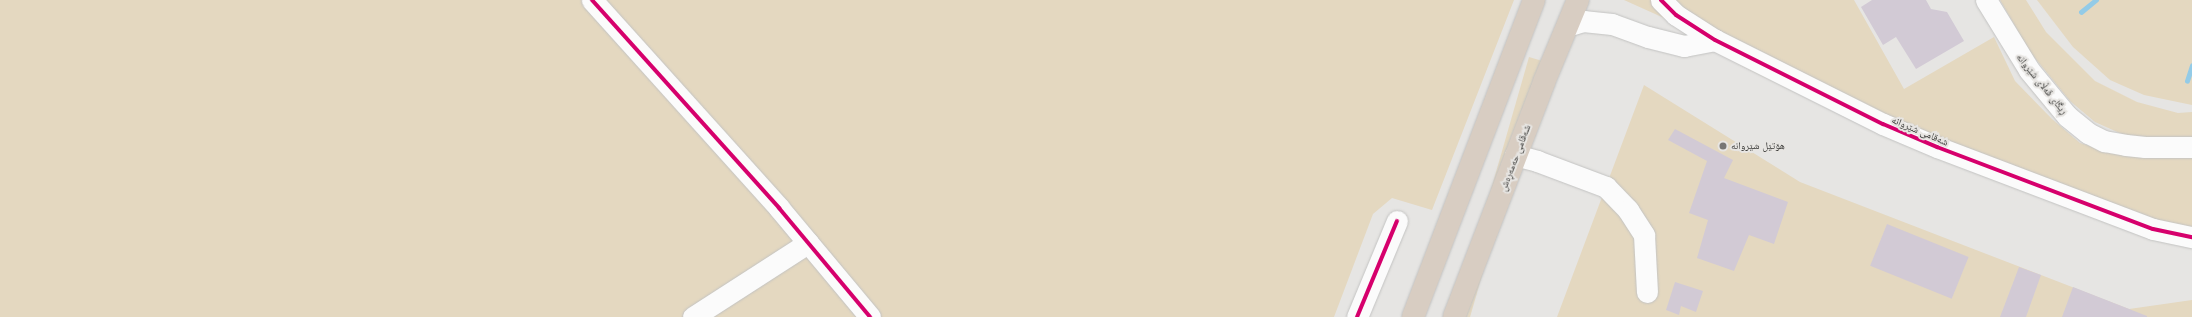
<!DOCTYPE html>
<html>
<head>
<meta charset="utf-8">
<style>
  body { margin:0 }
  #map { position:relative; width:2192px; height:317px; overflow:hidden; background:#e6e5e3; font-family:Poppins,"Noto Naskh Arabic",sans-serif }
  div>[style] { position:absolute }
  .green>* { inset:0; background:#e4d8c0; transform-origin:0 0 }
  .stream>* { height:4.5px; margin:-2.25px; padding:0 2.25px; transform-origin:2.25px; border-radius:2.25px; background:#93cbe7 }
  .building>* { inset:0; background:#d2cad5; transform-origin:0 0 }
  .roads { filter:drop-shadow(0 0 1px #c3c3c2) drop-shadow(0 0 1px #c3c3c2) }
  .minor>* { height:21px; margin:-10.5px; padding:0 10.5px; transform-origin:10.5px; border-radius:10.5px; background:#fbfbfb }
  .highway>* { height:22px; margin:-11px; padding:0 11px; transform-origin:11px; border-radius:11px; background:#d8cdc2 }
  .cycleway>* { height:4px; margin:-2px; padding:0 2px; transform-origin:2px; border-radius:2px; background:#d6006c }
  .dots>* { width:11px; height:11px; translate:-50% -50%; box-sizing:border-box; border:2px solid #e7e5e2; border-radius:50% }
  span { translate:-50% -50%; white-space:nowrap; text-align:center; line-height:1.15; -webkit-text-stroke:4px #e7e5e2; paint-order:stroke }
  .street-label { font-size:10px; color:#3b3b39 }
  .poi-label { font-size:10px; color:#3b3b39 }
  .left { translate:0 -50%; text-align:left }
</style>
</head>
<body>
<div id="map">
  <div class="green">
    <i style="clip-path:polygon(0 0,1514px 0,1432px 210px,1392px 198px,1373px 214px,1334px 317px,0 317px)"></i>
    <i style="clip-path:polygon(1624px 0,1854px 0,1904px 89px,1994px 37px,2015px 81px,2052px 119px,2080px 143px,2114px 153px,2192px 154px,2192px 236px,1953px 148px)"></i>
    <i style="clip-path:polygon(2000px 0,2026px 0,2046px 32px,2095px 81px,2137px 102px,2178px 113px,2192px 112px,2192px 138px,2162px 139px,2124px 135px,2095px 122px,2070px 101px,2030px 52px)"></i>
    <i style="clip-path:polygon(2037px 0,2192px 0,2192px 105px,2144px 95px,2110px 80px,2073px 47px)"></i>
    <i style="left:1529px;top:57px;width:15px;height:279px;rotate:16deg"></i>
    <i style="clip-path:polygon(1644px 85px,1800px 182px,2129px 309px,2192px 300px,2192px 317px,1557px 317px)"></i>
  </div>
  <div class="stream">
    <i style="left:2081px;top:12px;width:19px;rotate:-39deg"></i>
    <i style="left:2187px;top:81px;width:16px;rotate:-72deg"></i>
  </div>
  <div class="building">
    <i style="clip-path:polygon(1872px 0,1926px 0,1931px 9px,1947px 12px,1964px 41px,1916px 69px,1896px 37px,1883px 45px,1861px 7px)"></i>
    <i style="clip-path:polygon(1675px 129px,1733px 160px,1724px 178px,1788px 202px,1774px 244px,1749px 235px,1734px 271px,1697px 258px,1708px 220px,1689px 213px,1707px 161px,1668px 140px)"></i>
    <i style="left:1887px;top:224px;width:88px;height:45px;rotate:22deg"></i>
    <i style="clip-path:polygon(2019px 267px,2041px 275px,2026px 317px,2000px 317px)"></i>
    <i style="clip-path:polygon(1675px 282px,1703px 291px,1696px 312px,1681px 306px,1679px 315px,1666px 310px)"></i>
    <i style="clip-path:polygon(2073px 287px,2147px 316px,2147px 317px,2062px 317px)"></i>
  </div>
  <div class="roads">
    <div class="minor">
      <i style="left:592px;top:0;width:280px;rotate:48deg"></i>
      <i style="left:779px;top:208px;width:142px;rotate:50.1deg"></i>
      <i style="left:1661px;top:0;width:21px;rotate:45deg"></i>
      <i style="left:1676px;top:15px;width:46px;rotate:32.7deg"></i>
      <i style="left:1715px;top:40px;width:188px;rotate:26.6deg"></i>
      <i style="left:1883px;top:124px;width:59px;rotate:23.1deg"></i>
      <i style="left:1937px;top:147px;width:231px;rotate:20.8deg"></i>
      <i style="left:2153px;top:229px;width:40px;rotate:12deg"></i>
      <i style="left:1986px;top:0;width:82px;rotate:58.4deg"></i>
      <i style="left:2029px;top:70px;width:60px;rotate:50.4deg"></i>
      <i style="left:2067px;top:116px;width:27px;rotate:39deg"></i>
      <i style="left:2088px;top:133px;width:18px;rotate:27deg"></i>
      <i style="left:2104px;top:141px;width:22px;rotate:10deg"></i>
      <i style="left:2126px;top:145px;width:19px;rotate:6deg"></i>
      <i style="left:2145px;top:147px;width:47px"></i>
      <i style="left:1567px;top:26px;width:17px;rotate:-17deg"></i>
      <i style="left:1583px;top:21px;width:29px;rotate:6deg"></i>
      <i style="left:1612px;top:24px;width:38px;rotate:20deg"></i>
      <i style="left:1648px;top:37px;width:37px;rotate:14deg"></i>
      <i style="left:1684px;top:46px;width:32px;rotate:-11deg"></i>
      <i style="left:1515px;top:155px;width:23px;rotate:15deg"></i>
      <i style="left:1537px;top:161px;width:74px;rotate:20.6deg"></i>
      <i style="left:1606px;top:187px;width:32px;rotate:46deg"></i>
      <i style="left:1628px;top:210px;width:30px;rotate:57deg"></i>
      <i style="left:1644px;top:235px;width:57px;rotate:87deg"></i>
      <i style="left:693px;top:317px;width:137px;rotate:-32.8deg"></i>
      <i style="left:1357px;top:317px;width:104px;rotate:-67.4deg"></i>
    </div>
    <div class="highway">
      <i style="left:1413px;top:317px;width:339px;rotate:-69.1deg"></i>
      <i style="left:1454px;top:317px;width:252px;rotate:-69deg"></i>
      <i style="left:1544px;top:82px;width:89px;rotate:-67.5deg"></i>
    </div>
  </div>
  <div class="cycleway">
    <i style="left:592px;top:0;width:280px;rotate:48deg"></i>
    <i style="left:779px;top:208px;width:142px;rotate:50.1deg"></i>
    <i style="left:1661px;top:0;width:21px;rotate:45deg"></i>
    <i style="left:1676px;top:15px;width:46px;rotate:32.7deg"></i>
    <i style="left:1715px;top:40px;width:188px;rotate:26.6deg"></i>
    <i style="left:1883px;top:124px;width:59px;rotate:23.1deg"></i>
    <i style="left:1937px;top:147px;width:231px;rotate:20.8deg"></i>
    <i style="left:2153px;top:229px;width:40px;rotate:12deg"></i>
    <i style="left:1357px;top:317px;width:104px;rotate:-67.4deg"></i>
  </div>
  <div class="dots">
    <i style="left:1723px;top:146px;background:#777674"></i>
  </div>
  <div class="street-label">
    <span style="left:2042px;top:84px;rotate:51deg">ڕیگای قەڵای شێروانە</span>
    <span style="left:1920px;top:131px;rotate:23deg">شەقامی شێروانە</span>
    <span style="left:1515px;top:158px;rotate:-69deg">شەقامی حەمەڕەش</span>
  </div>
  <div class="poi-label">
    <span class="left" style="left:1731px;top:146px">هۆتێل شێروانە</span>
  </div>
</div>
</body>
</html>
